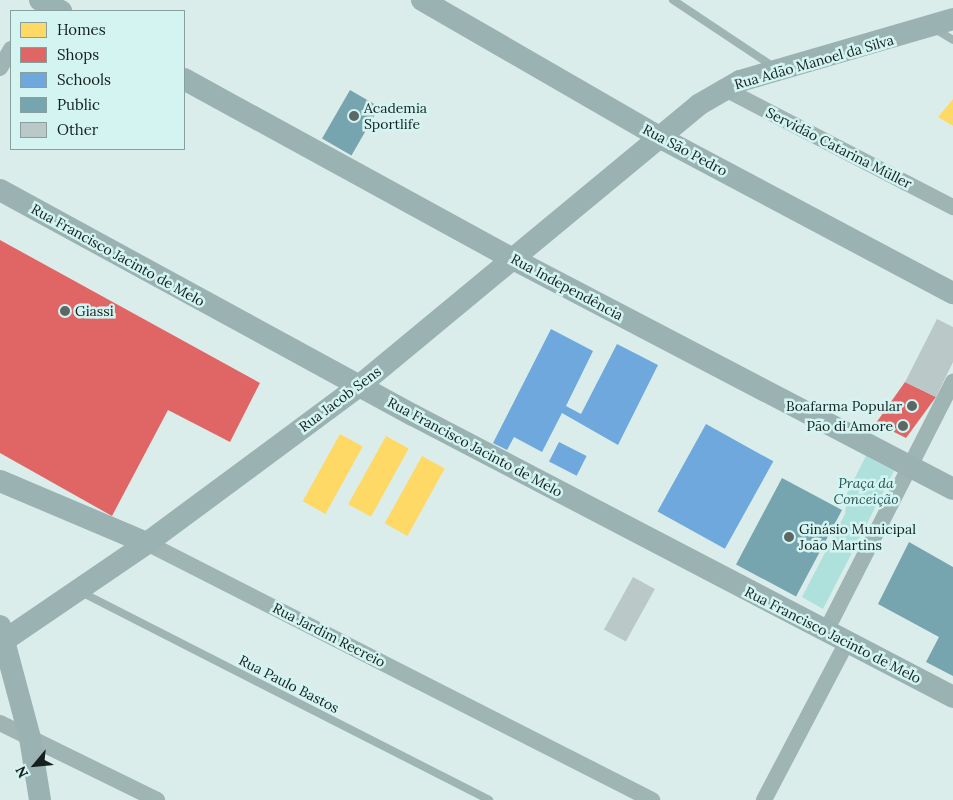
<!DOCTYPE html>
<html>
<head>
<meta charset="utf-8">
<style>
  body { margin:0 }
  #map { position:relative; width:953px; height:800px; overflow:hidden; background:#dbedeb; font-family:Lora,serif }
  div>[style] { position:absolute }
  .green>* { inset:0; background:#aee0dc }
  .homes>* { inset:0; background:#ffd966; transform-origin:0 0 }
  .shops>* { inset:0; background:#e06666 }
  .schools>* { inset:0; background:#6fa8dc; transform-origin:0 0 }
  .public>* { inset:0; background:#76a5af; transform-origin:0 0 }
  .building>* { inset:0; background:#bac8c7; transform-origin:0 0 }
  .lane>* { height:8px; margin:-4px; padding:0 4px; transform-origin:4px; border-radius:4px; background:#9eb5b3 }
  .street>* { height:16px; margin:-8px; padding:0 8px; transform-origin:8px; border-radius:8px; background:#9eb5b3 }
  .secondary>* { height:22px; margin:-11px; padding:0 11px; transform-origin:11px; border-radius:11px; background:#9ab2b1 }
  .dots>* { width:14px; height:14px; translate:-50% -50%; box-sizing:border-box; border:2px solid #d4f4f1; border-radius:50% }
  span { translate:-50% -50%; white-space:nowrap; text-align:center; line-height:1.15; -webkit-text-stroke:5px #d4f4f1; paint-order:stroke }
  .street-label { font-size:14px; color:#15201f }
  .poi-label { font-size:14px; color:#15201f }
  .left { translate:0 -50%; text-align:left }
  .right { translate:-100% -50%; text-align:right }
  .park-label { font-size:14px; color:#275855; font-style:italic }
  .legend { position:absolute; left:10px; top:10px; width:175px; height:140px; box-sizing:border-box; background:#d4f4f1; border:1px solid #889f9d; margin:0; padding:6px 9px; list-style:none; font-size:15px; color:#15201f }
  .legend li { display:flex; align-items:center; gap:10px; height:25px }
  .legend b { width:25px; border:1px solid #889f9d }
  .north { position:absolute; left:10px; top:740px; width:50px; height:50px; -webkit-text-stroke:4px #d4f4f1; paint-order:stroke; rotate:242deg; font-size:14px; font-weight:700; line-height:20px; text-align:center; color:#15201f }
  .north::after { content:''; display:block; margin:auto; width:18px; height:22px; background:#15201f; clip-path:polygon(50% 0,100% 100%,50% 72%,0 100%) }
</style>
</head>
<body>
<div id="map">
  <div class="green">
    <i style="clip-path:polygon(866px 456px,894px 471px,823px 609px,802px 597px,845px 514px,847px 493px)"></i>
  </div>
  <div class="homes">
    <i style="clip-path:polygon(953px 99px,953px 126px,938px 117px)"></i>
    <i style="left:340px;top:434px;width:26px;height:77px;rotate:29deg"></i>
    <i style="left:386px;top:436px;width:26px;height:78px;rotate:29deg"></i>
    <i style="left:422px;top:456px;width:26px;height:77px;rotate:29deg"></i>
  </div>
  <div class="shops">
    <i style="clip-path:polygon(0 240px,260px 383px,230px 442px,168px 410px,112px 516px,0 453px)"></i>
    <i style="clip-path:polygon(905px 382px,936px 397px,906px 438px,876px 423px)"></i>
  </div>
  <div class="schools">
    <i style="clip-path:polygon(551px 329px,593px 351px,566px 406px,581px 414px,617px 344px,658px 365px,618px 445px,562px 413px,542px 452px,514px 437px,507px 450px,493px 443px)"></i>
    <i style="left:706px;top:424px;width:77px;height:100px;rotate:29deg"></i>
    <i style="left:559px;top:442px;width:31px;height:22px;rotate:27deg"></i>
  </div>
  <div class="public">
    <i style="left:350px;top:90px;width:34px;height:56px;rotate:30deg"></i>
    <i style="left:782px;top:478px;width:68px;height:98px;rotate:28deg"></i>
    <i style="clip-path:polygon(909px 542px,953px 567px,953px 676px,926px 662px,939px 637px,878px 604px)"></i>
  </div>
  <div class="building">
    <i style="clip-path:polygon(937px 319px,953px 327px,953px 362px,936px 397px,905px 382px)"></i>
    <i style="left:633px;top:577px;width:25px;height:60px;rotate:29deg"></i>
  </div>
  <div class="lane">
    <i style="left:673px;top:0;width:121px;rotate:33.6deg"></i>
    <i style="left:935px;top:29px;width:21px;rotate:31deg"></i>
    <i style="left:81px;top:592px;width:458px;rotate:27deg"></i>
  </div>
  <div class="street">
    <i style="left:0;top:68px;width:22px;rotate:-60deg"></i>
    <i style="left:725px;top:89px;width:257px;rotate:27.4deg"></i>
    <i style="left:147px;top:543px;width:567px;rotate:26.97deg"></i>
    <i style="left:826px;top:631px;width:280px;rotate:-63deg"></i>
    <i style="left:0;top:723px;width:175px;rotate:26.1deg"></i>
    <i style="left:764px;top:800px;width:178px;rotate:-62.3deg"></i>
  </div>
  <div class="secondary">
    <i style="left:40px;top:0;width:24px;rotate:28deg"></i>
    <i style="left:422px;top:0;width:274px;rotate:30deg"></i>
    <i style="left:659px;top:137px;width:333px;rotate:28deg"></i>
    <i style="left:184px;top:79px;width:375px;rotate:28.7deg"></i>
    <i style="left:513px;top:259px;width:496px;rotate:27.6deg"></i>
    <i style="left:0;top:190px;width:470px;rotate:28.6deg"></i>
    <i style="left:413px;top:415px;width:609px;rotate:27.57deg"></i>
    <i style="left:0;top:481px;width:160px;rotate:22.9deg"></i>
    <i style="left:0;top:626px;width:116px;rotate:75deg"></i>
    <i style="left:30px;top:738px;width:63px;rotate:80.8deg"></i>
    <i style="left:5px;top:640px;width:172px;rotate:-34.3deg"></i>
    <i style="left:147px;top:543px;width:264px;rotate:-36.5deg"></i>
    <i style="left:359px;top:386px;width:442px;rotate:-39.6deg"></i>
    <i style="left:700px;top:104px;width:46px;rotate:-29.9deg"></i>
    <i style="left:740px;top:81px;width:222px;rotate:-16.2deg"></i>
  </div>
  <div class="dots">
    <i style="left:354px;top:116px;background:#5a6866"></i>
    <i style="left:65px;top:311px;background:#5a6866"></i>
    <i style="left:912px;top:406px;background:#5a6866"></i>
    <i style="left:903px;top:426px;background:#5a6866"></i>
    <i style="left:789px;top:537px;background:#5a6866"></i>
  </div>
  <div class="street-label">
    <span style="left:814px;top:62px;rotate:-16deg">Rua Adão Manoel da Silva</span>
    <span style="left:839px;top:148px;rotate:27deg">Servidão Catarina Müller</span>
    <span style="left:685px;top:150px;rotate:28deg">Rua São Pedro</span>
    <span style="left:118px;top:255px;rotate:29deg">Rua Francisco Jacinto de Melo</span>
    <span style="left:567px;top:287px;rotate:28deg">Rua Independência</span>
    <span style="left:340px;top:399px;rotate:-37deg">Rua Jacob Sens</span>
    <span style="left:475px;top:447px;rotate:28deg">Rua Francisco Jacinto de Melo</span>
    <span style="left:329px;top:635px;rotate:27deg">Rua Jardim Recreio</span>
    <span style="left:833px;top:635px;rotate:27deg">Rua Francisco Jacinto de Melo</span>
    <span style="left:289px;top:684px;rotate:27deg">Rua Paulo Bastos</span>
  </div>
  <div class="poi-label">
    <span class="left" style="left:364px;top:116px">Academia<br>Sportlife</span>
    <span class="left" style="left:75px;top:311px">Giassi</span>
    <span class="right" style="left:902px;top:406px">Boafarma Popular</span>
    <span class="right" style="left:893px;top:426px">Pão di Amore</span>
    <span class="left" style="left:799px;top:537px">Ginásio Municipal<br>João Martins</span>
  </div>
  <div class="park-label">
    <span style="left:866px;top:491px">Praça da<br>Conceição</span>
  </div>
  <ul class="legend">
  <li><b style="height:14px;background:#ffd966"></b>Homes</li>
  <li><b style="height:14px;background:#e06666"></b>Shops</li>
  <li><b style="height:14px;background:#6fa8dc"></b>Schools</li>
  <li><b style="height:14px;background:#76a5af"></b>Public</li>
  <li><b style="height:14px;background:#bac8c7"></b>Other</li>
  </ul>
  <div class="north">N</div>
</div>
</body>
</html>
